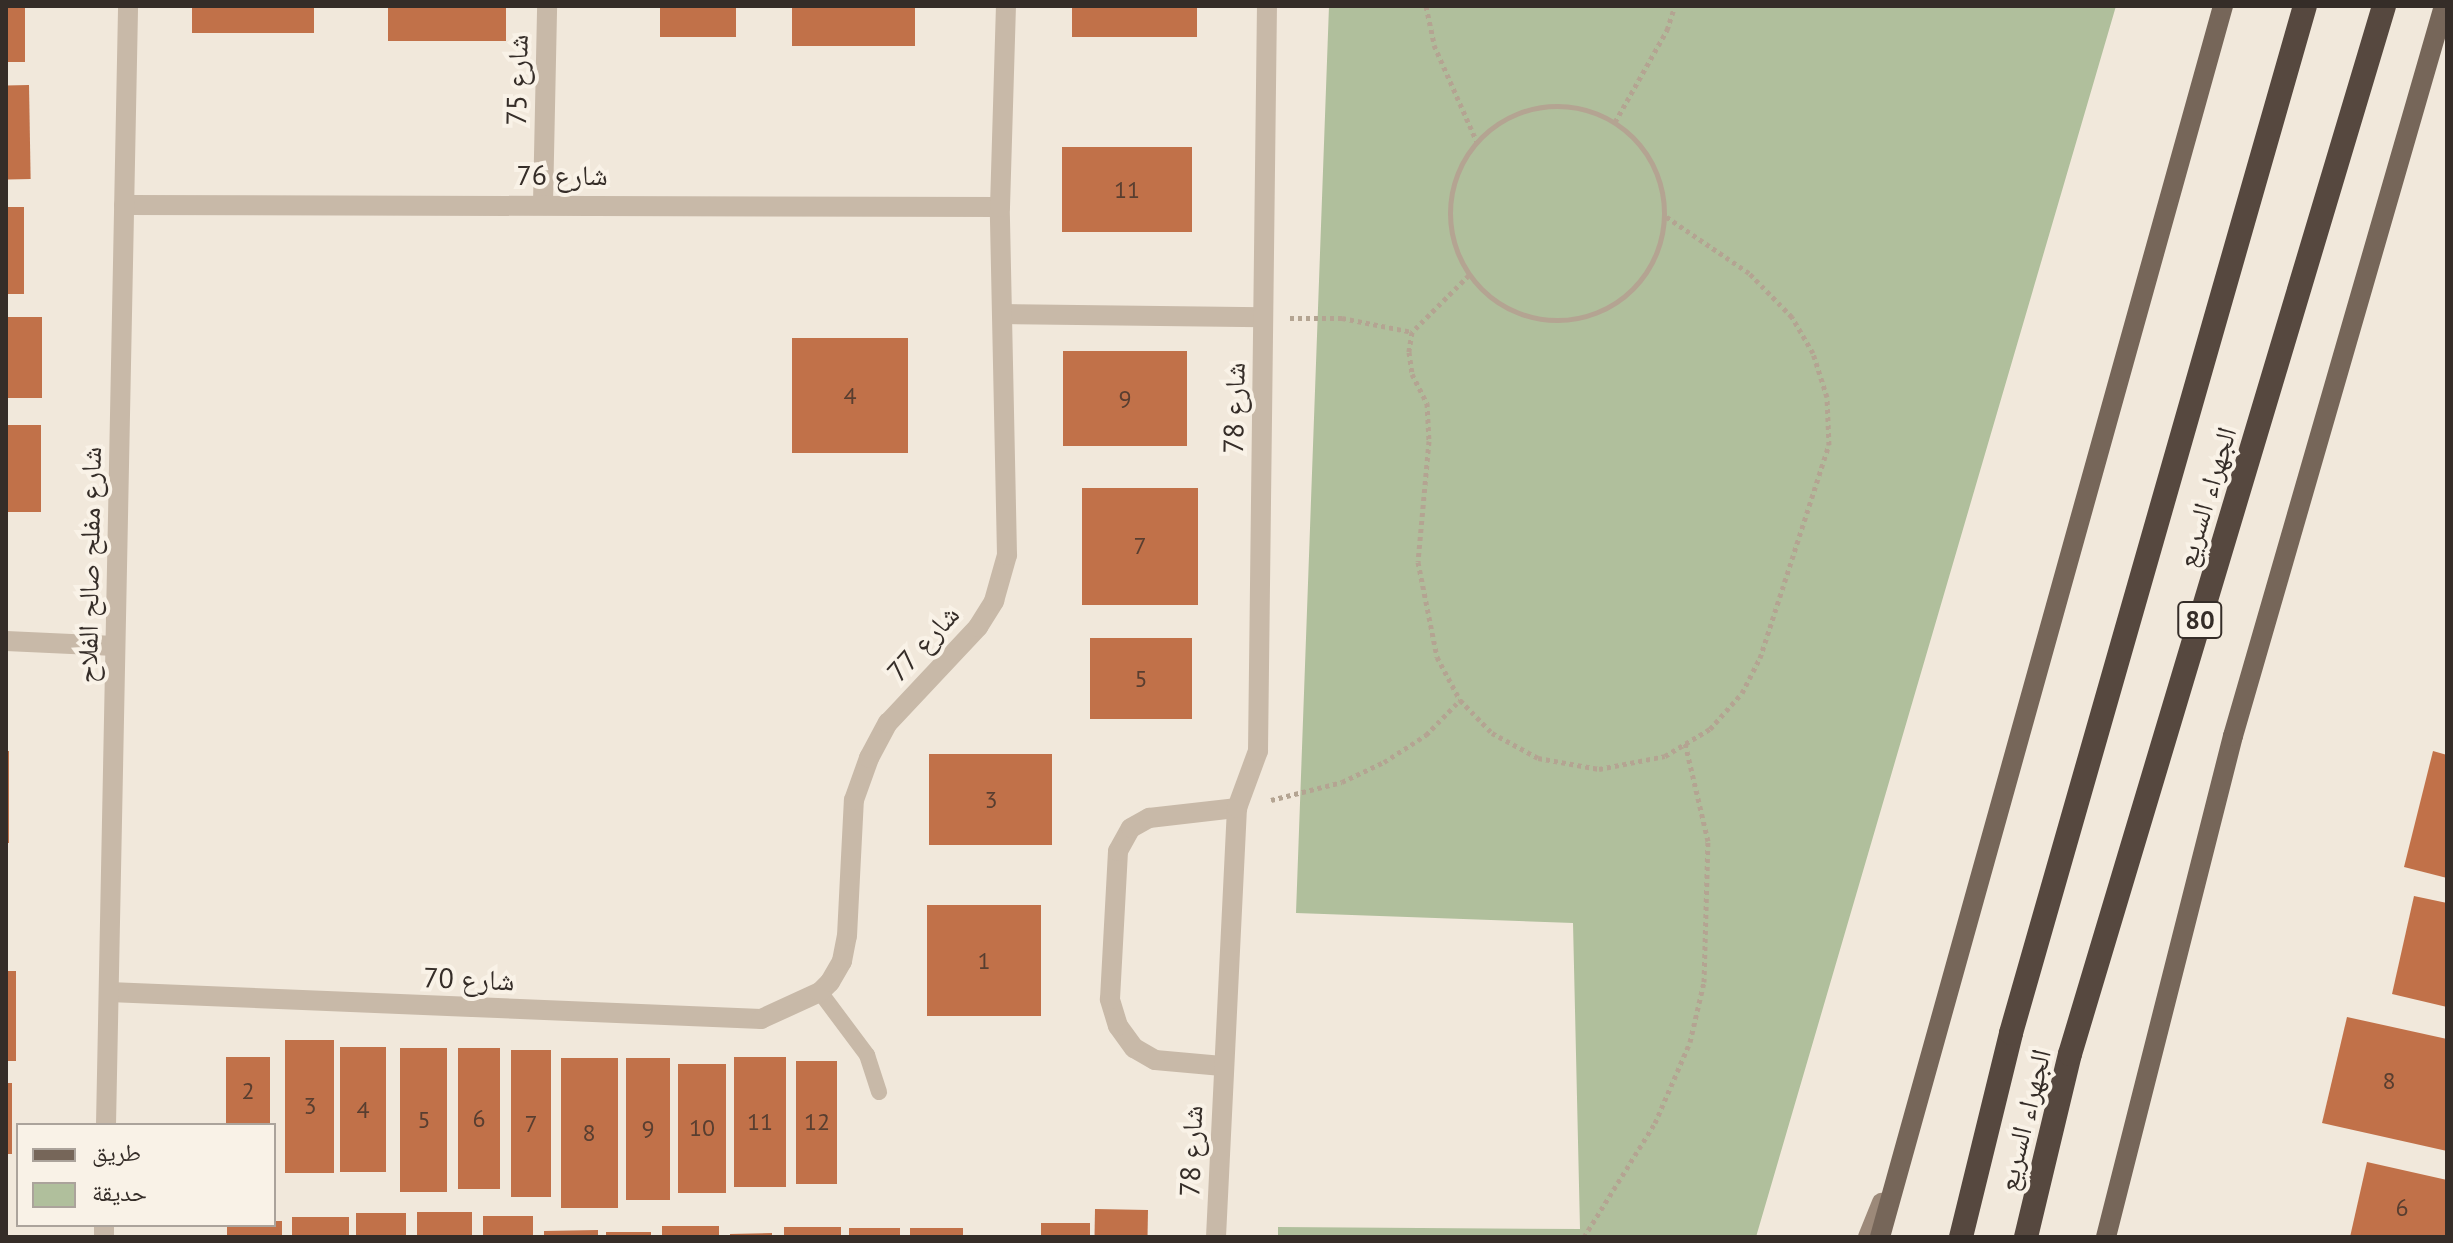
<!DOCTYPE html>
<html>
<head>
<meta charset="utf-8">
<style>
  body { margin:0 }
  #map { position:relative; width:2453px; height:1243px; overflow:hidden; background:#f1e8db; font-family:"PT Sans","Noto Naskh Arabic",sans-serif }
  div>[style] { position:absolute }
  .green>* { inset:0; background:#b0bf9c }
  .building>* { inset:0; background:#c17149; transform-origin:0 0 }
  .path>* { height:5px; margin-top:-2.5px; transform-origin:0; background:repeating-linear-gradient(90deg,#b4a492 0 4px,transparent 0 8px) }
  .path>.ring { margin:-2.5px; padding:0; box-sizing:content-box; background:none; border:5px solid #b4a492; border-radius:50% }
  .service>* { height:16px; margin:-8px; padding:0 8px; transform-origin:8px; border-radius:8px; background:#c8b9a8 }
  .minor>* { height:20px; margin:-10px; padding:0 10px; transform-origin:10px; border-radius:10px; background:#c8b9a8 }
  .secondary>* { height:20px; margin:-10px; padding:0 10px; transform-origin:10px; border-radius:10px; background:#9c8979 }
  .primary>* { height:20px; margin:-10px; padding:0 10px; transform-origin:10px; border-radius:10px; background:#766659 }
  .motorway>* { height:24px; margin:-12px; padding:0 12px; transform-origin:12px; border-radius:12px; background:#56483f }
  span { translate:-50% -50%; white-space:nowrap; text-align:center; line-height:1.15; -webkit-text-stroke:8px #f9f2e7; paint-order:stroke }
  .number-label { font-size:24px; color:#583e30 }
  .number-label span { -webkit-text-stroke-width:0 }
  .shield-label span { padding:2px 6px; background:#f9f2e7; border:2px solid; border-radius:6px; -webkit-text-stroke-width:0 }
  .shield-label { font-size:26px; color:#352d28; font-weight:700 }
  .street-label { font-size:28px; color:#352d28 }
  .frame { position:absolute; inset:0; border:8px solid #352d28; pointer-events:none }
  .legend { position:absolute; left:16px; top:1123px; width:260px; height:104px; box-sizing:border-box; background:#f9f2e7; border:2px solid #aba39b; margin:0; padding:10px 14px; list-style:none; font-size:24px; color:#352d28 }
  .legend li { display:flex; align-items:center; gap:16px; height:40px }
  .legend b { width:40px; border:2px solid #aba39b }
</style>
</head>
<body>
<div id="map">
  <div class="green">
    <i style="clip-path:polygon(1329px 6px,2116px 6px,1756px 1237px,1278px 1237px,1278px 1227px,1580px 1229px,1573px 923px,1296px 913px)"></i>
  </div>
  <div class="building">
    <i style="left:6px;top:6px;width:19px;height:56px"></i>
    <i style="left:192px;top:6px;width:122px;height:27px"></i>
    <i style="left:388px;top:6px;width:118px;height:35px"></i>
    <i style="left:660px;top:6px;width:76px;height:31px"></i>
    <i style="left:792px;top:6px;width:123px;height:40px"></i>
    <i style="left:1072px;top:6px;width:125px;height:31px"></i>
    <i style="left:29px;top:85px;width:94px;height:23px;rotate:89deg"></i>
    <i style="left:1192px;top:147px;width:85px;height:130px;rotate:90deg"></i>
    <i style="left:6px;top:207px;width:18px;height:87px"></i>
    <i style="left:6px;top:317px;width:36px;height:81px"></i>
    <i style="left:792px;top:338px;width:116px;height:115px"></i>
    <i style="left:1187px;top:351px;width:95px;height:124px;rotate:90deg"></i>
    <i style="left:6px;top:425px;width:35px;height:87px"></i>
    <i style="left:1082px;top:488px;width:116px;height:117px"></i>
    <i style="left:1192px;top:638px;width:81px;height:102px;rotate:90deg"></i>
    <i style="left:6px;top:751px;width:3px;height:92px"></i>
    <i style="clip-path:polygon(2433px 751px,2447px 755px,2447px 878px,2404px 867px)"></i>
    <i style="left:1052px;top:754px;width:91px;height:123px;rotate:90deg"></i>
    <i style="clip-path:polygon(2414px 896px,2447px 903px,2447px 1007px,2392px 994px)"></i>
    <i style="left:927px;top:905px;width:114px;height:111px"></i>
    <i style="left:6px;top:971px;width:10px;height:90px"></i>
    <i style="clip-path:polygon(2347px 1017px,2447px 1039px,2447px 1151px,2322px 1123px)"></i>
    <i style="left:285px;top:1040px;width:49px;height:133px"></i>
    <i style="left:386px;top:1047px;width:125px;height:46px;rotate:90deg"></i>
    <i style="left:400px;top:1048px;width:47px;height:144px"></i>
    <i style="left:458px;top:1048px;width:42px;height:141px"></i>
    <i style="left:511px;top:1050px;width:40px;height:147px"></i>
    <i style="left:226px;top:1057px;width:44px;height:68px"></i>
    <i style="left:734px;top:1057px;width:52px;height:130px"></i>
    <i style="left:561px;top:1058px;width:57px;height:150px"></i>
    <i style="left:626px;top:1058px;width:44px;height:142px"></i>
    <i style="left:796px;top:1061px;width:41px;height:123px"></i>
    <i style="left:678px;top:1064px;width:48px;height:129px"></i>
    <i style="left:6px;top:1083px;width:6px;height:71px"></i>
    <i style="clip-path:polygon(2367px 1162px,2447px 1180px,2447px 1237px,2350px 1237px)"></i>
    <i style="left:1095px;top:1209px;width:53px;height:28px;rotate:1deg"></i>
    <i style="left:417px;top:1212px;width:55px;height:25px"></i>
    <i style="left:406px;top:1213px;width:24px;height:50px;rotate:90deg"></i>
    <i style="left:483px;top:1216px;width:50px;height:21px"></i>
    <i style="left:292px;top:1217px;width:57px;height:20px"></i>
    <i style="clip-path:polygon(274px 1221px,282px 1221px,282px 1237px,227px 1237px,227px 1225px)"></i>
    <i style="left:1041px;top:1223px;width:49px;height:14px"></i>
    <i style="left:719px;top:1226px;width:11px;height:57px;rotate:90deg"></i>
    <i style="left:841px;top:1227px;width:10px;height:57px;rotate:90deg"></i>
    <i style="left:849px;top:1228px;width:51px;height:9px"></i>
    <i style="left:910px;top:1228px;width:53px;height:9px"></i>
    <i style="clip-path:polygon(598px 1230px,598px 1237px,544px 1237px,544px 1231px)"></i>
    <i style="left:606px;top:1232px;width:45px;height:5px"></i>
    <i style="clip-path:polygon(772px 1233px,772px 1237px,730px 1237px,730px 1234px)"></i>
  </div>
  <div class="path">
    <i style="left:1426px;top:6px;width:40px;rotate:78deg"></i>
    <i style="left:1434px;top:45px;width:106px;rotate:66.1deg"></i>
    <i class="ring" style="left:1450px;top:106px;width:209px;height:209px"></i>
    <i style="left:1615px;top:122px;width:106px;rotate:-60.5deg"></i>
    <i style="left:1667px;top:30px;width:25px;rotate:-72deg"></i>
    <i style="left:1469px;top:275px;width:81px;rotate:135deg"></i>
    <i style="left:1412px;top:332px;width:20px;rotate:99deg"></i>
    <i style="left:1409px;top:352px;width:22px;rotate:82deg"></i>
    <i style="left:1412px;top:374px;width:33px;rotate:63deg"></i>
    <i style="left:1427px;top:403px;width:38px;rotate:87deg"></i>
    <i style="left:1429px;top:441px;width:121px;rotate:95.2deg"></i>
    <i style="left:1418px;top:562px;width:97px;rotate:78.7deg"></i>
    <i style="left:1437px;top:657px;width:49px;rotate:61.9deg"></i>
    <i style="left:1460px;top:700px;width:46px;rotate:45.9deg"></i>
    <i style="left:1492px;top:733px;width:52px;rotate:28.5deg"></i>
    <i style="left:1538px;top:758px;width:62px;rotate:10.2deg"></i>
    <i style="left:1599px;top:769px;width:67px;rotate:-11.1deg"></i>
    <i style="left:1665px;top:756px;width:52px;rotate:-31deg"></i>
    <i style="left:1710px;top:729px;width:48px;rotate:-48.4deg"></i>
    <i style="left:1742px;top:693px;width:39px;rotate:-63deg"></i>
    <i style="left:1760px;top:658px;width:224px;rotate:-72.1deg"></i>
    <i style="left:1829px;top:445px;width:48px;rotate:-92.4deg"></i>
    <i style="left:1827px;top:397px;width:46px;rotate:-107.7deg"></i>
    <i style="left:1813px;top:353px;width:42px;rotate:-120.3deg"></i>
    <i style="left:1792px;top:317px;width:62px;rotate:-134.3deg"></i>
    <i style="left:1749px;top:273px;width:102px;rotate:-145.8deg"></i>
    <i style="left:1290px;top:318px;width:52px"></i>
    <i style="left:1342px;top:318px;width:71px;rotate:11.3deg"></i>
    <i style="left:1271px;top:800px;width:73px;rotate:-14.2deg"></i>
    <i style="left:1342px;top:782px;width:47px;rotate:-25.5deg"></i>
    <i style="left:1384px;top:762px;width:50px;rotate:-32.7deg"></i>
    <i style="left:1426px;top:735px;width:49px;rotate:-45.8deg"></i>
    <i style="left:1584px;top:1237px;width:134px;rotate:-58.1deg"></i>
    <i style="left:1655px;top:1123px;width:88px;rotate:-66.6deg"></i>
    <i style="left:1690px;top:1042px;width:62px;rotate:-76.9deg"></i>
    <i style="left:1704px;top:982px;width:141px;rotate:-88.4deg"></i>
    <i style="left:1708px;top:841px;width:101px;rotate:-103.2deg"></i>
  </div>
  <div class="service">
    <i style="left:820px;top:992px;width:79px;rotate:53.3deg"></i>
    <i style="left:867px;top:1055px;width:39px;rotate:72deg"></i>
  </div>
  <div class="minor">
    <i style="left:543px;top:203px;width:197px;rotate:-88.8deg"></i>
    <i style="left:124px;top:205px;width:876px;rotate:0.13deg"></i>
    <i style="left:1002px;top:314px;width:261px;rotate:0.7deg"></i>
    <i style="left:6px;top:641px;width:109px;rotate:2.6deg"></i>
    <i style="left:109px;top:992px;width:653px;rotate:2.37deg"></i>
    <i style="left:761px;top:1019px;width:65px;rotate:-24.6deg"></i>
    <i style="left:820px;top:992px;width:14px;rotate:-45deg"></i>
    <i style="left:830px;top:982px;width:24px;rotate:-60deg"></i>
    <i style="left:842px;top:961px;width:25px;rotate:-79deg"></i>
    <i style="left:847px;top:936px;width:136px;rotate:-87.1deg"></i>
    <i style="left:854px;top:800px;width:45px;rotate:-70.3deg"></i>
    <i style="left:869px;top:758px;width:40px;rotate:-62deg"></i>
    <i style="left:888px;top:723px;width:132px;rotate:-46.8deg"></i>
    <i style="left:978px;top:627px;width:31px;rotate:-58deg"></i>
    <i style="left:994px;top:601px;width:48px;rotate:-74.2deg"></i>
    <i style="left:1007px;top:555px;width:348px;rotate:-91.2deg"></i>
    <i style="left:1000px;top:207px;width:201px;rotate:-88.3deg"></i>
    <i style="left:1222px;top:1066px;width:67px;rotate:-174.9deg"></i>
    <i style="left:1155px;top:1060px;width:24px;rotate:-150deg"></i>
    <i style="left:1134px;top:1048px;width:27px;rotate:-126deg"></i>
    <i style="left:1118px;top:1026px;width:28px;rotate:-107deg"></i>
    <i style="left:1110px;top:999px;width:148px;rotate:-86.9deg"></i>
    <i style="left:1118px;top:851px;width:26px;rotate:-61deg"></i>
    <i style="left:1131px;top:828px;width:21px;rotate:-29deg"></i>
    <i style="left:1149px;top:818px;width:89px;rotate:-6.5deg"></i>
    <i style="left:106px;top:1125px;width:1119px;rotate:-88.87deg"></i>
    <i style="left:104px;top:1237px;width:12px;rotate:-90deg"></i>
    <i style="left:1216px;top:1237px;width:430px;rotate:-87.2deg"></i>
    <i style="left:1237px;top:808px;width:61px;rotate:-69.8deg"></i>
    <i style="left:1258px;top:751px;width:745px;rotate:-89.31deg"></i>
  </div>
  <div class="secondary">
    <i style="left:1868px;top:1237px;width:37px;rotate:-68deg"></i>
  </div>
  <div class="primary">
    <i style="left:1880px;top:1237px;width:1278px;rotate:-74.43deg"></i>
    <i style="left:2106px;top:1237px;width:517px;rotate:-75.78deg"></i>
    <i style="left:2233px;top:736px;width:760px;rotate:-73.88deg"></i>
  </div>
  <div class="motorway">
    <i style="left:1961px;top:1237px;width:210px;rotate:-76.2deg"></i>
    <i style="left:2011px;top:1033px;width:1068px;rotate:-74.03deg"></i>
    <i style="left:2026px;top:1237px;width:188px;rotate:-76.5deg"></i>
    <i style="left:2070px;top:1054px;width:1094px;rotate:-73.32deg"></i>
  </div>
  <div class="number-label">
    <span style="left:1127px;top:190px">11</span>
    <span style="left:850px;top:396px">4</span>
    <span style="left:1125px;top:399px">9</span>
    <span style="left:1140px;top:546px">7</span>
    <span style="left:1141px;top:679px">5</span>
    <span style="left:991px;top:800px">3</span>
    <span style="left:984px;top:961px">1</span>
    <span style="left:2389px;top:1081px">8</span>
    <span style="left:248px;top:1091px">2</span>
    <span style="left:310px;top:1106px">3</span>
    <span style="left:363px;top:1110px">4</span>
    <span style="left:479px;top:1119px">6</span>
    <span style="left:424px;top:1120px">5</span>
    <span style="left:760px;top:1122px">11</span>
    <span style="left:817px;top:1122px">12</span>
    <span style="left:531px;top:1124px">7</span>
    <span style="left:702px;top:1128px">10</span>
    <span style="left:648px;top:1129px">9</span>
    <span style="left:589px;top:1133px">8</span>
    <span style="left:2402px;top:1208px">6</span>
  </div>
  <div class="shield-label">
    <span style="left:2200px;top:620px">80</span>
  </div>
  <div class="street-label">
    <span style="left:517px;top:80px;rotate:-89deg">شارع 75</span>
    <span style="left:562px;top:175px">شارع 76</span>
    <span style="left:1234px;top:408px;rotate:-89deg">شارع 78</span>
    <span style="left:2206px;top:497px;rotate:-73deg">الجهراء السريع</span>
    <span style="left:89px;top:565px;rotate:-89deg">شارع مفلح صالح الفلاح</span>
    <span style="left:923px;top:643px;rotate:-48deg">شارع 77</span>
    <span style="left:469px;top:979px;rotate:2deg">شارع 70</span>
    <span style="left:2024px;top:1120px;rotate:-76deg">الجهراء السريع</span>
    <span style="left:1191px;top:1151px;rotate:-88deg">شارع 78</span>
  </div>
  <div class="frame"></div>
  <ul class="legend">
  <li><b style="height:10px;background:#766659"></b>طريق</li>
  <li><b style="height:22px;background:#b0bf9c"></b>حديقة</li>
  </ul>
</div>
</body>
</html>
